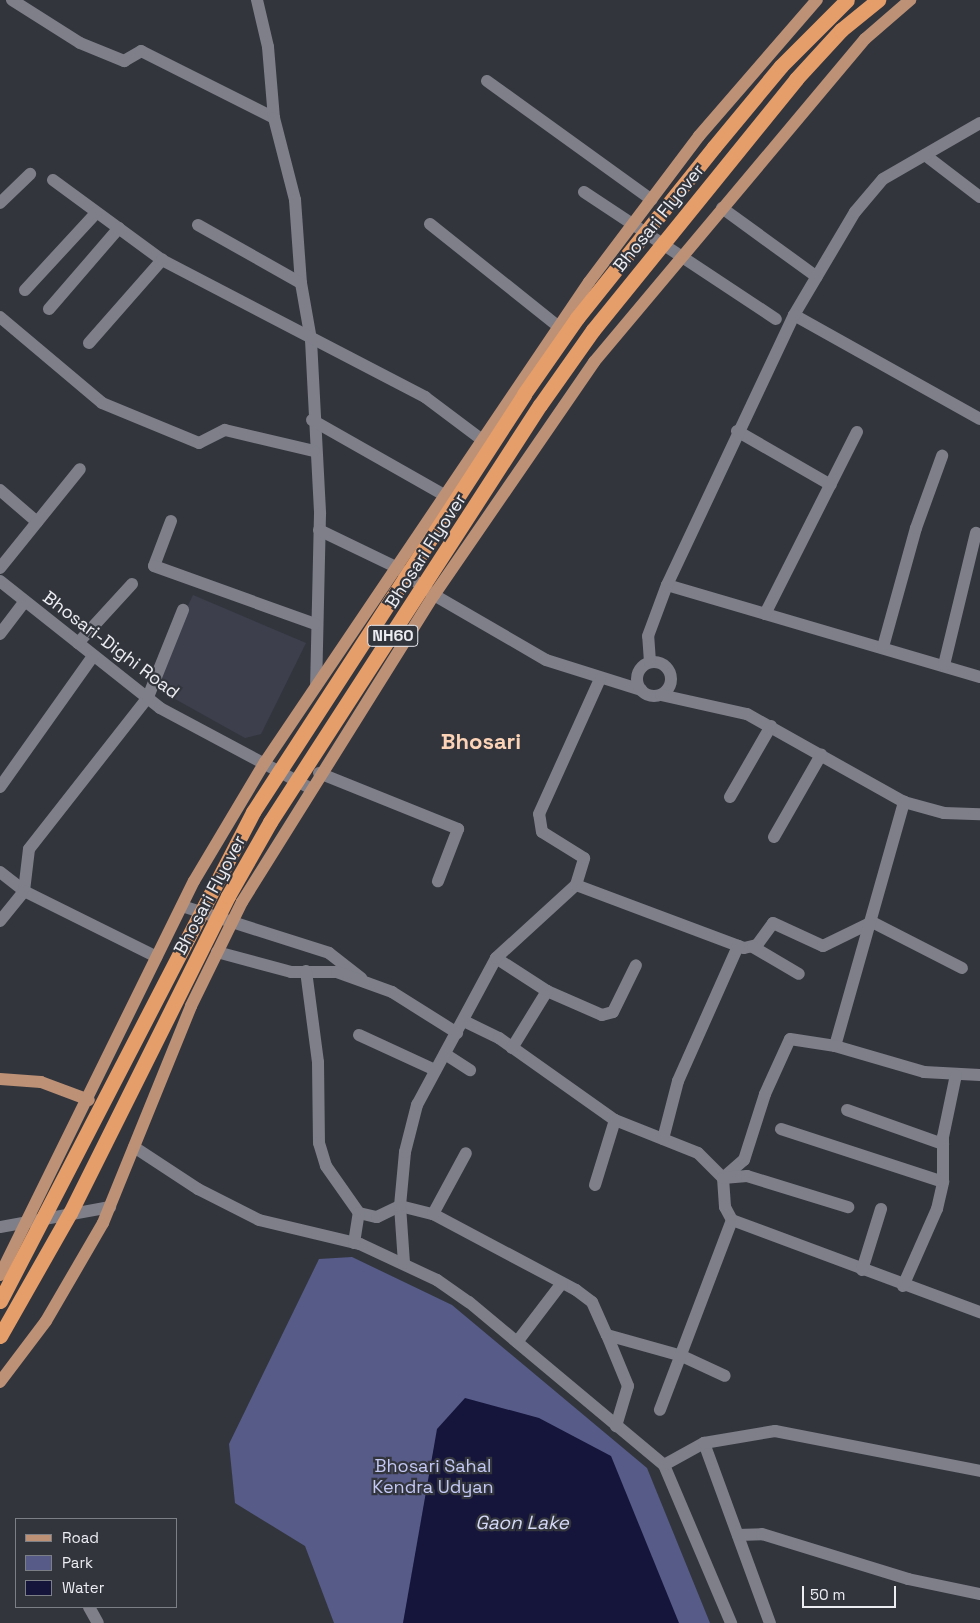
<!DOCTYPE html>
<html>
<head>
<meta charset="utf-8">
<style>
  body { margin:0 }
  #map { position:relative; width:980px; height:1623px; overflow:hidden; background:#33353d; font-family:"Space Grotesk",sans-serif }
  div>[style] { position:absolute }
  .built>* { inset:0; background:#3d3f4c }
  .green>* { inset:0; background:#565b88 }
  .water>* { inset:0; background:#15143b }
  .minor>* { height:12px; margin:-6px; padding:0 6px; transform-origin:6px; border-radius:6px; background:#7e7f89 }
  .minor>.ring { margin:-6px; padding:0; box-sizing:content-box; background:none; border:12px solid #7e7f89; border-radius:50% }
  .major>* { height:12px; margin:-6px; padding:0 6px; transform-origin:6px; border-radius:6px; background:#bc9176 }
  .highway>* { height:15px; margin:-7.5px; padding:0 7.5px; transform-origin:7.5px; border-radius:7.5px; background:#e59d69 }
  span { translate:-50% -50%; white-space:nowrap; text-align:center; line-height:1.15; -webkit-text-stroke:4.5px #33353d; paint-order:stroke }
  .shield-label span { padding:1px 4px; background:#33353d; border:1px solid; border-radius:4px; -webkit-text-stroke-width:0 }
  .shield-label { font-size:16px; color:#ecedf3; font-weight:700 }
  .street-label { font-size:18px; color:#ecedf3 }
  .park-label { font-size:18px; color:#c3c8f5 }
  .water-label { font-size:19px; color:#d4d9f7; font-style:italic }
  .district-label { font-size:22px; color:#fcd3b6; font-weight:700 }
  .legend { position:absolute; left:15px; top:1518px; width:162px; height:90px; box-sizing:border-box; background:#33353d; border:1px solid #7d7f86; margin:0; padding:6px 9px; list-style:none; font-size:15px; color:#ecedf3 }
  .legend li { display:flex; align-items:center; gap:10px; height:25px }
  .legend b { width:25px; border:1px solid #7d7f86 }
  .scale { position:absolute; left:802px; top:1586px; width:94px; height:22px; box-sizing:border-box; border:2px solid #ecedf3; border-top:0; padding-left:6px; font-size:15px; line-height:18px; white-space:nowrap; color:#ecedf3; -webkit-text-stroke:4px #33353d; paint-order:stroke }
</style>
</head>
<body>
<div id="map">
  <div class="built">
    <i style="clip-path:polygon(193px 595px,306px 643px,261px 734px,245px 738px,150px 685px)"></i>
  </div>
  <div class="green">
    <i style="clip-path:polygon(352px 1257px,452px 1305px,647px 1468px,710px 1623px,334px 1623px,305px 1546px,235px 1503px,229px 1444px,319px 1259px)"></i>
  </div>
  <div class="water">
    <i style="clip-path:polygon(465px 1398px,539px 1418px,611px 1456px,679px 1623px,403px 1623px,437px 1429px)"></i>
  </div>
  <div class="minor">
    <i style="left:12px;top:0;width:80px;rotate:32.3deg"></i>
    <i style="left:80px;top:43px;width:48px;rotate:22.2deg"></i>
    <i style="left:124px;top:61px;width:20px;rotate:-30deg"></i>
    <i style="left:141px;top:51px;width:149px;rotate:26.7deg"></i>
    <i style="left:257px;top:0;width:48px;rotate:76.8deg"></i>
    <i style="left:268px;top:47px;width:71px;rotate:85.2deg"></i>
    <i style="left:274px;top:118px;width:85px;rotate:75.6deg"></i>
    <i style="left:295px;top:200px;width:83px;rotate:85.9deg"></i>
    <i style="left:301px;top:283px;width:58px;rotate:80deg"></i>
    <i style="left:311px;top:340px;width:174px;rotate:87deg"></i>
    <i style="left:320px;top:514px;width:172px;rotate:91.3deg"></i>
    <i style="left:487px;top:81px;width:203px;rotate:35.8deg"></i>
    <i style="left:925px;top:155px;width:69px;rotate:37.4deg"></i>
    <i style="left:53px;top:180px;width:135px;rotate:36.3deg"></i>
    <i style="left:162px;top:260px;width:297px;rotate:27.5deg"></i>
    <i style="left:425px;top:397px;width:70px;rotate:36.9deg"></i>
    <i style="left:584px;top:192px;width:230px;rotate:33.5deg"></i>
    <i style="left:0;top:203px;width:42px;rotate:-44deg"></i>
    <i style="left:722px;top:208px;width:117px;rotate:36deg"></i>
    <i style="left:430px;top:224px;width:164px;rotate:38.6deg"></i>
    <i style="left:198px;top:225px;width:118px;rotate:29.4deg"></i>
    <i style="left:25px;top:290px;width:105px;rotate:-47.3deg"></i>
    <i style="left:49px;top:309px;width:107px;rotate:-49.2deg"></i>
    <i style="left:794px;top:315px;width:213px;rotate:29.2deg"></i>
    <i style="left:0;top:317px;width:133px;rotate:40.1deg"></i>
    <i style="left:102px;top:403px;width:105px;rotate:22.4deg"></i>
    <i style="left:199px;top:443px;width:29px;rotate:-27deg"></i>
    <i style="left:225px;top:430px;width:91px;rotate:13.3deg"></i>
    <i style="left:89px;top:343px;width:111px;rotate:-48.7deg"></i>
    <i style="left:312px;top:420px;width:152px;rotate:29.6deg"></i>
    <i style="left:737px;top:431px;width:108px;rotate:29.9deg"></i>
    <i style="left:0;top:490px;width:49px;rotate:40.9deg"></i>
    <i style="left:171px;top:521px;width:48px;rotate:110.7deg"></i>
    <i style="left:154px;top:566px;width:171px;rotate:19.8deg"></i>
    <i style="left:319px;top:530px;width:85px;rotate:25.7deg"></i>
    <i style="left:396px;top:567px;width:47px;rotate:36.4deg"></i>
    <i style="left:434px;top:595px;width:129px;rotate:30.1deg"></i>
    <i style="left:546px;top:660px;width:100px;rotate:17.5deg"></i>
    <i style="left:0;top:568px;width:127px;rotate:-51.1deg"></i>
    <i style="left:0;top:581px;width:204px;rotate:38.4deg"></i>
    <i style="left:160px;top:708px;width:170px;rotate:28.1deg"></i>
    <i style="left:667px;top:585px;width:326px;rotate:16.4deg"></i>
    <i style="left:765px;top:614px;width:204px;rotate:-63.2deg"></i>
    <i style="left:0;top:634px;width:41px;rotate:-52.9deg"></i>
    <i style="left:78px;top:643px;width:80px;rotate:-47.5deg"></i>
    <i style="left:883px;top:647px;width:123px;rotate:-74.5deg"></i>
    <i style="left:916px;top:528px;width:77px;rotate:-70.1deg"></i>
    <i class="ring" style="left:637px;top:662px;width:22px;height:22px"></i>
    <i style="left:650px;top:662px;width:26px;rotate:-94deg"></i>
    <i style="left:648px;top:636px;width:54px;rotate:-69.6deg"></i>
    <i style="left:667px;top:585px;width:298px;rotate:-64.8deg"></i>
    <i style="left:794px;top:315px;width:120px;rotate:-59.4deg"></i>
    <i style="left:855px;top:212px;width:43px;rotate:-49.7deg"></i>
    <i style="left:883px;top:179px;width:112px;rotate:-30deg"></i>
    <i style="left:944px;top:665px;width:136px;rotate:-76.4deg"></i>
    <i style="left:661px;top:695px;width:88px;rotate:12.5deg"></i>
    <i style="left:747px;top:714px;width:180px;rotate:29.3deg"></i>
    <i style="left:904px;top:802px;width:41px;rotate:15.4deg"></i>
    <i style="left:944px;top:813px;width:36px;rotate:2deg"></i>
    <i style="left:319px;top:773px;width:150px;rotate:21.9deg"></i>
    <i style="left:458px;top:829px;width:56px;rotate:111deg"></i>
    <i style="left:0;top:787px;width:161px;rotate:-54.6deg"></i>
    <i style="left:730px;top:797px;width:82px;rotate:-60deg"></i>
    <i style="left:774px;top:837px;width:95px;rotate:-60.2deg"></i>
    <i style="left:0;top:872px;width:31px;rotate:38deg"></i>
    <i style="left:24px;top:891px;width:42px;rotate:-83.2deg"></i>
    <i style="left:29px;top:849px;width:193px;rotate:-51.9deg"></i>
    <i style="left:148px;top:697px;width:94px;rotate:-68.1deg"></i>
    <i style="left:576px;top:885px;width:179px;rotate:20.6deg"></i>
    <i style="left:744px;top:948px;width:13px;rotate:-13deg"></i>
    <i style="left:757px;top:945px;width:27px;rotate:-54deg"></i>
    <i style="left:773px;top:923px;width:55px;rotate:24.7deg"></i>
    <i style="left:823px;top:946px;width:55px;rotate:-26.1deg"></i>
    <i style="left:872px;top:922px;width:101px;rotate:27.1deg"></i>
    <i style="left:182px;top:906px;width:154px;rotate:17.7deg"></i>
    <i style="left:329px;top:953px;width:41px;rotate:38deg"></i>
    <i style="left:0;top:921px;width:38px;rotate:-51deg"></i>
    <i style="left:24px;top:891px;width:148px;rotate:26.4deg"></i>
    <i style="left:753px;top:947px;width:53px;rotate:30.4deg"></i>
    <i style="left:217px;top:952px;width:77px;rotate:15.1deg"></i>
    <i style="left:291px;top:972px;width:46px"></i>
    <i style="left:337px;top:972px;width:59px;rotate:20deg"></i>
    <i style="left:392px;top:992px;width:77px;rotate:32.2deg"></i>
    <i style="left:496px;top:958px;width:61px;rotate:32.9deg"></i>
    <i style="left:547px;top:991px;width:60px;rotate:23.6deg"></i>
    <i style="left:602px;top:1015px;width:11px;rotate:-15deg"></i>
    <i style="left:613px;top:1012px;width:52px;rotate:-63.9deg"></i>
    <i style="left:306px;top:971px;width:92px;rotate:82.5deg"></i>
    <i style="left:318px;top:1062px;width:81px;rotate:89.3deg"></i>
    <i style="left:319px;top:1143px;width:24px;rotate:73deg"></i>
    <i style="left:326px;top:1166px;width:57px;rotate:54.9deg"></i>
    <i style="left:359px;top:1213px;width:18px;rotate:13deg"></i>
    <i style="left:377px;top:1217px;width:25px;rotate:-26deg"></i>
    <i style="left:400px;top:1206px;width:34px;rotate:14deg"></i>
    <i style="left:433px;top:1214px;width:162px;rotate:28deg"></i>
    <i style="left:576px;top:1290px;width:20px;rotate:37deg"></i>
    <i style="left:592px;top:1302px;width:36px;rotate:66deg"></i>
    <i style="left:607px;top:1335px;width:78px;rotate:15.6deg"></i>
    <i style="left:682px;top:1356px;width:47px;rotate:24.9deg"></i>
    <i style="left:464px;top:1021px;width:39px;rotate:26deg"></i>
    <i style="left:499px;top:1038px;width:142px;rotate:35.3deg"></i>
    <i style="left:615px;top:1120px;width:89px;rotate:21.7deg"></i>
    <i style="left:698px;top:1153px;width:35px;rotate:45deg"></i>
    <i style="left:723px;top:1178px;width:29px;rotate:86deg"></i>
    <i style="left:725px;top:1207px;width:15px;rotate:62deg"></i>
    <i style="left:732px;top:1220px;width:203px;rotate:110.8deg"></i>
    <i style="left:359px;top:1035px;width:84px;rotate:24.7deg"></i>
    <i style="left:835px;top:1046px;width:254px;rotate:-74.2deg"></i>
    <i style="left:512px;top:1048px;width:67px;rotate:-58.4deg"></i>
    <i style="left:445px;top:1054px;width:30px;rotate:33deg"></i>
    <i style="left:847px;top:1110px;width:102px;rotate:19.5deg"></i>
    <i style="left:781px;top:1129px;width:170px;rotate:18.1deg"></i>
    <i style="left:663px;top:1139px;width:60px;rotate:-75.5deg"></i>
    <i style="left:678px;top:1081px;width:148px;rotate:-66deg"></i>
    <i style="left:134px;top:1147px;width:77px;rotate:33.3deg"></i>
    <i style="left:198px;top:1189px;width:68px;rotate:26.9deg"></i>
    <i style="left:259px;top:1220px;width:104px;rotate:13.4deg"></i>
    <i style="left:360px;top:1244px;width:85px;rotate:25.1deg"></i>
    <i style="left:437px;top:1280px;width:39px;rotate:35deg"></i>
    <i style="left:469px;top:1302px;width:254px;rotate:39.9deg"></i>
    <i style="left:664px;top:1465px;width:172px;rotate:67deg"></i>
    <i style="left:723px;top:1178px;width:28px;rotate:-41deg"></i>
    <i style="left:744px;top:1160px;width:69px;rotate:-72.3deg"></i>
    <i style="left:765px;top:1094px;width:60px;rotate:-65.6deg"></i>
    <i style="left:790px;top:1039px;width:46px;rotate:8.8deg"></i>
    <i style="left:835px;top:1046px;width:93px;rotate:16.3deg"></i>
    <i style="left:924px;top:1072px;width:56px;rotate:3.1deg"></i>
    <i style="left:723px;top:1178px;width:24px;rotate:-5deg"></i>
    <i style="left:747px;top:1176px;width:106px;rotate:17.1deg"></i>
    <i style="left:595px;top:1185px;width:68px;rotate:-72.9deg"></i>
    <i style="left:433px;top:1214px;width:69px;rotate:-61.6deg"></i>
    <i style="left:732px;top:1220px;width:265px;rotate:20.4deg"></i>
    <i style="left:0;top:1227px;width:112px;rotate:-10.3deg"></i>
    <i style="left:354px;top:1243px;width:30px;rotate:-81deg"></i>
    <i style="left:404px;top:1263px;width:57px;rotate:-94deg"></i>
    <i style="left:400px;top:1206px;width:54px;rotate:-84.7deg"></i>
    <i style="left:405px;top:1152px;width:49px;rotate:-75.7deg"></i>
    <i style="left:417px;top:1105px;width:167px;rotate:-61.7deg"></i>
    <i style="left:496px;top:958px;width:108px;rotate:-42.4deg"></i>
    <i style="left:576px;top:885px;width:28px;rotate:-73deg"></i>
    <i style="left:584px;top:858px;width:49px;rotate:-148.2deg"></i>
    <i style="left:542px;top:832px;width:18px;rotate:-99deg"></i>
    <i style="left:539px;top:814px;width:148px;rotate:-65.7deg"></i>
    <i style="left:862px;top:1270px;width:64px;rotate:-72.7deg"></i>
    <i style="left:903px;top:1286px;width:84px;rotate:-66.2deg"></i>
    <i style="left:937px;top:1209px;width:28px;rotate:-77deg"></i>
    <i style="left:943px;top:1182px;width:45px;rotate:-90deg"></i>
    <i style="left:943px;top:1137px;width:63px;rotate:-78.2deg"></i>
    <i style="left:607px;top:1335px;width:55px;rotate:67.6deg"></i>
    <i style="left:628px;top:1386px;width:42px;rotate:106.7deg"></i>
    <i style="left:517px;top:1342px;width:74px;rotate:-52.7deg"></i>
    <i style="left:704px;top:1443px;width:192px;rotate:69.9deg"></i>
    <i style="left:664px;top:1465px;width:46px;rotate:-28.8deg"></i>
    <i style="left:704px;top:1443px;width:72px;rotate:-9.6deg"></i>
    <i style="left:775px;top:1431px;width:209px;rotate:11deg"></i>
    <i style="left:738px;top:1535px;width:24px;rotate:-2deg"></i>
    <i style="left:762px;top:1534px;width:153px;rotate:17.1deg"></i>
    <i style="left:908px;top:1579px;width:74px;rotate:11.8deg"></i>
    <i style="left:89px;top:1607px;width:18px;rotate:61deg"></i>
  </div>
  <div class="major">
    <i style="left:0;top:1079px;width:41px;rotate:4.2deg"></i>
    <i style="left:41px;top:1082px;width:51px;rotate:20.6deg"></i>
    <i style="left:0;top:1275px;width:439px;rotate:-63.8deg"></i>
    <i style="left:194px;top:881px;width:139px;rotate:-59.2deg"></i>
    <i style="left:265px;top:762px;width:579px;rotate:-55.98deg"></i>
    <i style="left:589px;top:282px;width:183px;rotate:-53deg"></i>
    <i style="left:699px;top:136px;width:180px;rotate:-49.1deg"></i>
    <i style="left:0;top:1382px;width:76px;rotate:-53deg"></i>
    <i style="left:46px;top:1321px;width:113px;rotate:-59.8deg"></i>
    <i style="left:103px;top:1223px;width:234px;rotate:-67.9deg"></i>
    <i style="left:191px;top:1006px;width:116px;rotate:-63.9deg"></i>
    <i style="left:242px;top:902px;width:362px;rotate:-58deg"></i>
    <i style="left:434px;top:595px;width:283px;rotate:-55.5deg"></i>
    <i style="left:594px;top:362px;width:422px;rotate:-50deg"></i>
    <i style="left:865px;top:39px;width:60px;rotate:-40.9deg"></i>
  </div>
  <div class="highway">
    <i style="left:0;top:1301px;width:551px;rotate:-62.64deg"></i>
    <i style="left:253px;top:812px;width:498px;rotate:-57deg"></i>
    <i style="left:524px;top:394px;width:93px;rotate:-55.1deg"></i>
    <i style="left:577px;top:318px;width:219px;rotate:-51.3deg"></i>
    <i style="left:714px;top:147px;width:105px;rotate:-50.4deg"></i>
    <i style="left:781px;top:66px;width:93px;rotate:-45deg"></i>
    <i style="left:0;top:1336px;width:142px;rotate:-60.4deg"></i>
    <i style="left:70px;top:1213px;width:354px;rotate:-63.5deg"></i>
    <i style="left:228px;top:896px;width:85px;rotate:-60.4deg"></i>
    <i style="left:270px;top:822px;width:497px;rotate:-57.1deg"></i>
    <i style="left:540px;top:405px;width:92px;rotate:-54.8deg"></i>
    <i style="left:593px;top:330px;width:323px;rotate:-51deg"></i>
    <i style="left:796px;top:79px;width:67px;rotate:-47.4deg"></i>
    <i style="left:841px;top:30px;width:48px;rotate:-39deg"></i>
  </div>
  <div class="shield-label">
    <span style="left:393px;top:636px">NH60</span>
  </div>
  <div class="street-label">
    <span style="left:659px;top:218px;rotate:-51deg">Bhosari Flyover</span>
    <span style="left:426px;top:551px;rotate:-57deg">Bhosari Flyover</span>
    <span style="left:111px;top:645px;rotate:37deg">Bhosari-Dighi Road</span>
    <span style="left:210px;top:895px;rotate:-62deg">Bhosari Flyover</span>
  </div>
  <div class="park-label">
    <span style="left:433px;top:1477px">Bhosari Sahal<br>Kendra Udyan</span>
  </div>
  <div class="water-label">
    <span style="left:522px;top:1523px">Gaon Lake</span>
  </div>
  <div class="district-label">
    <span style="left:481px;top:742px">Bhosari</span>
  </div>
  <ul class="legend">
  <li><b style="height:6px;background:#bc9176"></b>Road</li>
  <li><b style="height:14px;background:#565b88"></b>Park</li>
  <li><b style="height:14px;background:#15143b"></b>Water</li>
  </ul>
  <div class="scale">50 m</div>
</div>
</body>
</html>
